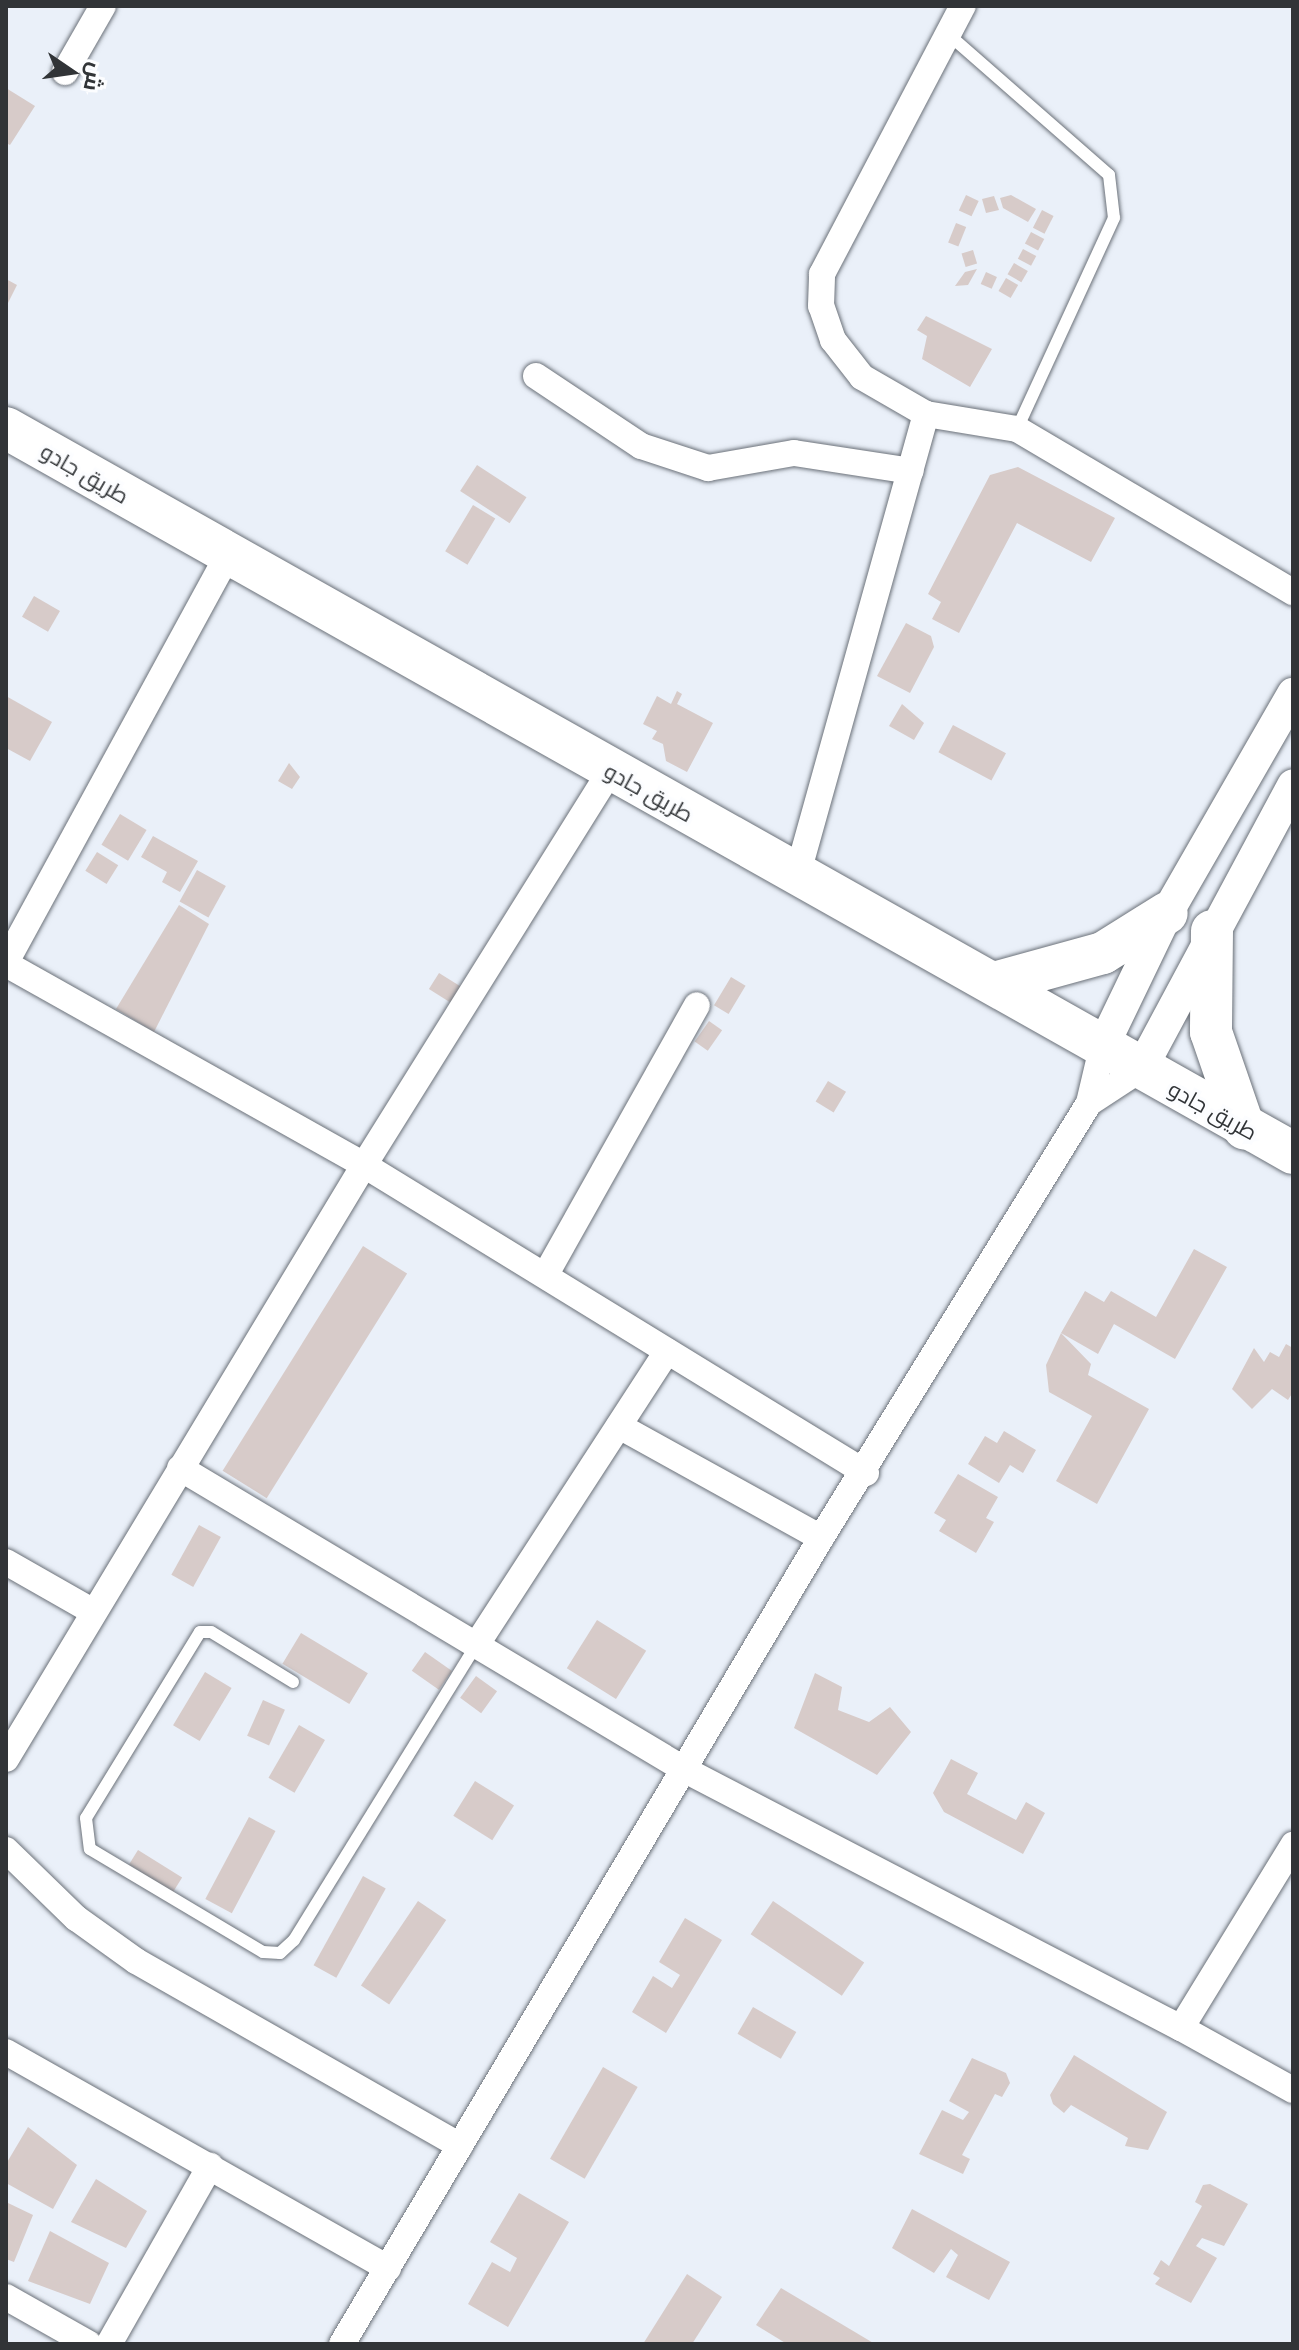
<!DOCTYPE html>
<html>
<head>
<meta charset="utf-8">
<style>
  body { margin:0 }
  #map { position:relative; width:1299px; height:2350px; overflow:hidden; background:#eaf0f9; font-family:"Noto Sans",Cairo,sans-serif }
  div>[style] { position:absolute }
  .building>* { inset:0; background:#d7cbc9; transform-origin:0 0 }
  .roads { filter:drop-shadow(0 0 2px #6b7179) drop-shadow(0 0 2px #6b7179) }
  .service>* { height:12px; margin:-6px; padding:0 6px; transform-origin:6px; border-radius:6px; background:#fff }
  .minor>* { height:26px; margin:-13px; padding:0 13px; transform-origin:13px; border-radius:13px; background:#fff }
  .tertiary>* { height:32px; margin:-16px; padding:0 16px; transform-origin:16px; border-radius:16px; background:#fff }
  .trunk>* { height:42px; margin:-21px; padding:0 21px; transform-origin:21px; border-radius:21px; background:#fff }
  span { translate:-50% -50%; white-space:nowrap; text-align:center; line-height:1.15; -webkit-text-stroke:7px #fcfdff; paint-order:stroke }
  .street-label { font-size:22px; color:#313437 }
  .frame { position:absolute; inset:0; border:8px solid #313437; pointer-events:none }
  .north { position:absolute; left:32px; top:32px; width:80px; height:80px; -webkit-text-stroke:6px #fcfdff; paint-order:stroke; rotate:103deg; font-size:22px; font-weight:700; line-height:32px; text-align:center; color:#313437 }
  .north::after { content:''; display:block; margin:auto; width:28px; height:36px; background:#313437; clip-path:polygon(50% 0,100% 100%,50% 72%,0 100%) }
</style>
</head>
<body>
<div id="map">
  <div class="building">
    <i style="clip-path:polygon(6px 88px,35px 106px,10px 145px,6px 143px)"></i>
    <i style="left:966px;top:195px;width:14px;height:17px;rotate:25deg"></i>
    <i style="clip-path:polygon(1011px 195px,1036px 209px,1028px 222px,1003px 208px,1000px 198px)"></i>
    <i style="clip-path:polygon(994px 196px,999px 210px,986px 213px,982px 199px)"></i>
    <i style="left:1042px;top:210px;width:13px;height:20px;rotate:27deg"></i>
    <i style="left:956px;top:223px;width:11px;height:21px;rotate:22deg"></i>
    <i style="left:1031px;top:232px;width:15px;height:13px;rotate:28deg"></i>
    <i style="left:1023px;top:249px;width:15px;height:11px;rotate:28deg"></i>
    <i style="left:973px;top:250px;width:14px;height:12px;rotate:73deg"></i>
    <i style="left:1014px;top:263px;width:16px;height:13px;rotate:30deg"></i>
    <i style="clip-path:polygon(977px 269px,968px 285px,955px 286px,965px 272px)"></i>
    <i style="left:986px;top:272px;width:12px;height:13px;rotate:24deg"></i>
    <i style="left:1006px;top:278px;width:14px;height:15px;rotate:30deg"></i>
    <i style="clip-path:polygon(6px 279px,17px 285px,6px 307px)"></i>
    <i style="clip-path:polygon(926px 316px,992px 349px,970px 387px,922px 359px,927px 336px,917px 330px)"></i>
    <i style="left:477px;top:465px;width:59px;height:31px;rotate:33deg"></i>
    <i style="clip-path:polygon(1018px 467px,1115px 518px,1091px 562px,1017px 523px,959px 633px,932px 619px,941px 602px,928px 594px,990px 475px)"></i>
    <i style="left:473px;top:505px;width:26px;height:54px;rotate:31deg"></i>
    <i style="left:34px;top:596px;width:30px;height:24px;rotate:30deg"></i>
    <i style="clip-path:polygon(906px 623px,931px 636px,934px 647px,910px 693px,877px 676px)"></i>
    <i style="clip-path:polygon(677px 691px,682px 694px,677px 704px,713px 723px,687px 772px,666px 761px,663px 744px,652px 739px,657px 731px,643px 724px,657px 696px,671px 704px)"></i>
    <i style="clip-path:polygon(6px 696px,52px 722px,30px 761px,6px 748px)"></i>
    <i style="clip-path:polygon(902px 704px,924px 723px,914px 740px,889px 726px)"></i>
    <i style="left:953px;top:725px;width:60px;height:31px;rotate:28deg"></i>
    <i style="clip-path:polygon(289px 763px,300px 777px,292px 789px,278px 781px)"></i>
    <i style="left:120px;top:814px;width:31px;height:36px;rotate:31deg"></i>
    <i style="clip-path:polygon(153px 836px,198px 861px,180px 892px,162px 882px,167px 872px,141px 857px)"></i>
    <i style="left:97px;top:852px;width:25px;height:22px;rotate:32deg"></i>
    <i style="left:197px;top:870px;width:33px;height:36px;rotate:29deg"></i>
    <i style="clip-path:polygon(179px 905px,209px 924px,154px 1032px,116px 1009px)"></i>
    <i style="left:439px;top:973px;width:36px;height:19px;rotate:32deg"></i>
    <i style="left:731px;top:977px;width:17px;height:33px;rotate:31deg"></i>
    <i style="left:709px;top:1021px;width:16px;height:25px;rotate:35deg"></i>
    <i style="left:828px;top:1081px;width:21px;height:24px;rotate:31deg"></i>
    <i style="left:363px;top:1246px;width:52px;height:265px;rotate:32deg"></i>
    <i style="clip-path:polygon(1194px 1249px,1227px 1267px,1175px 1359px,1114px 1324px,1098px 1354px,1061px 1333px,1085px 1291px,1104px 1302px,1111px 1291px,1156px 1317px)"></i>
    <i style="clip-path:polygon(1061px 1333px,1091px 1364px,1088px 1375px,1149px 1409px,1097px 1504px,1056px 1481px,1092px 1416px,1049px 1392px,1046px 1365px)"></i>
    <i style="clip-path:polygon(1286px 1344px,1293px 1348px,1293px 1392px,1288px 1400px,1272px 1389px,1252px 1409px,1232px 1389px,1254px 1348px,1264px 1362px,1270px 1352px,1279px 1357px)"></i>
    <i style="clip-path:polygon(1004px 1431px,1036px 1450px,1023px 1473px,1010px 1465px,999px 1483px,968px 1464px,985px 1436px,997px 1443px)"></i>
    <i style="clip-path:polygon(958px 1474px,998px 1497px,986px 1518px,994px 1522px,976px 1553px,939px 1531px,946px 1520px,934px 1513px)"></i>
    <i style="left:199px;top:1525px;width:25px;height:57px;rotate:29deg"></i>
    <i style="left:597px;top:1620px;width:58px;height:57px;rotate:32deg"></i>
    <i style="left:301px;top:1633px;width:78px;height:36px;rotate:31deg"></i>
    <i style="left:425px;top:1652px;width:33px;height:23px;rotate:35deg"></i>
    <i style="left:205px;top:1672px;width:31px;height:62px;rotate:31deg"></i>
    <i style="clip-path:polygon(815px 1673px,842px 1687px,838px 1710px,869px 1722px,890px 1707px,911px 1732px,877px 1775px,794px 1728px)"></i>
    <i style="left:476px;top:1676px;width:26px;height:27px;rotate:36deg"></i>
    <i style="left:263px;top:1700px;width:24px;height:39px;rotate:24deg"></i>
    <i style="left:299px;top:1725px;width:30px;height:61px;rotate:30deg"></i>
    <i style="clip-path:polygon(951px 1759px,978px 1773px,967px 1794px,1016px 1820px,1026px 1802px,1045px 1813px,1023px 1854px,944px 1812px,933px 1793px)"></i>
    <i style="left:475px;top:1781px;width:46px;height:41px;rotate:32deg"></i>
    <i style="left:249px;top:1817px;width:30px;height:93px;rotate:28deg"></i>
    <i style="left:138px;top:1850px;width:52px;height:17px;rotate:32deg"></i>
    <i style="left:363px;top:1876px;width:26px;height:102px;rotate:29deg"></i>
    <i style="left:418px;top:1901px;width:34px;height:102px;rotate:34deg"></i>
    <i style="left:773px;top:1901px;width:110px;height:40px;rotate:34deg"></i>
    <i style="clip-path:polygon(685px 1918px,722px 1940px,666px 2033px,632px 2012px,653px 1976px,672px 1988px,680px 1975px,659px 1962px)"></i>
    <i style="left:753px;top:2007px;width:50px;height:31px;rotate:30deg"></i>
    <i style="clip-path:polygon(1074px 2055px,1167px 2112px,1148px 2150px,1125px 2146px,1128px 2138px,1071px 2105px,1064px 2113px,1053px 2104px,1050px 2095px)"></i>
    <i style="clip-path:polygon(972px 2058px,1006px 2073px,1010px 2083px,1002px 2097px,995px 2094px,962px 2155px,970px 2159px,963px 2174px,919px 2154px,942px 2110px,963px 2120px,969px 2112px,949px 2101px)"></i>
    <i style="left:603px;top:2067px;width:40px;height:106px;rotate:30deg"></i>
    <i style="clip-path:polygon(28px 2127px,77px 2165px,53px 2209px,6px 2183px,6px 2164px)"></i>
    <i style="clip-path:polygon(96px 2179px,147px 2211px,126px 2248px,71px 2222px)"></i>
    <i style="clip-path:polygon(1210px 2184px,1248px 2204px,1224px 2246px,1202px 2238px,1196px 2246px,1217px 2258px,1191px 2303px,1155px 2284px,1160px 2278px,1153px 2274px,1161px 2260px,1169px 2266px,1202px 2206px,1195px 2202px,1203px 2185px)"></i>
    <i style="clip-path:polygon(519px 2193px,569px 2222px,508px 2327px,468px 2304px,492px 2262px,510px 2272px,517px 2258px,490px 2242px)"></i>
    <i style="clip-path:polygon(6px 2202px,33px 2215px,14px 2262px,6px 2259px)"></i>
    <i style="clip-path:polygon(912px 2209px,1010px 2262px,989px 2300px,946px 2277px,958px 2255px,951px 2249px,934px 2273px,892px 2248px)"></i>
    <i style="clip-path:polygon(50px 2231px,109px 2263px,90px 2304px,28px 2281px)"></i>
    <i style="clip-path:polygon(687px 2274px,722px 2297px,692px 2344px,643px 2344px)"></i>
    <i style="clip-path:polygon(781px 2288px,875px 2344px,787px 2344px,756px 2325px)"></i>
  </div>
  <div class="roads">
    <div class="service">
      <i style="left:948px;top:34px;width:214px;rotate:41.2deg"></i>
      <i style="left:1109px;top:175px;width:43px;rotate:83.4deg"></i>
      <i style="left:1114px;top:218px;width:232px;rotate:114.7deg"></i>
      <i style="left:293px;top:1682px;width:96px;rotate:-148.6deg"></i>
      <i style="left:211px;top:1632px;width:11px;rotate:180deg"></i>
      <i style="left:200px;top:1632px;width:218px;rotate:121.5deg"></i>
      <i style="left:86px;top:1818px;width:31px;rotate:83deg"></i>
      <i style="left:90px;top:1849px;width:201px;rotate:30.8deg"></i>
      <i style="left:263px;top:1952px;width:17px;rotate:3deg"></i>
      <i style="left:280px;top:1953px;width:19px;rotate:-43deg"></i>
      <i style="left:294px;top:1940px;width:348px;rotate:-58.3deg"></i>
    </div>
    <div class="minor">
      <i style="left:65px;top:72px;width:76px;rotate:-60.1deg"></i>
      <i style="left:536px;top:376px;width:126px;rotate:33.7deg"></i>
      <i style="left:641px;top:446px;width:71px;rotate:18.2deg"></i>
      <i style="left:708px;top:468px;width:87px;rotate:-9.9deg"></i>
      <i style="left:794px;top:453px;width:118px;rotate:8.7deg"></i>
      <i style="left:926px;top:414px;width:92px;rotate:9.4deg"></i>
      <i style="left:1017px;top:429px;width:321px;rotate:30.6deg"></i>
      <i style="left:797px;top:876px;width:480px;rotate:-74.4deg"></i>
      <i style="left:926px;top:414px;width:74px;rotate:-150deg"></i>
      <i style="left:862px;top:377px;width:47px;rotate:-128.1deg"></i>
      <i style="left:833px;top:340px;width:36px;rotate:-109deg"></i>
      <i style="left:821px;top:306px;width:32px;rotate:-88deg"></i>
      <i style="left:822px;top:274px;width:303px;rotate:-62.3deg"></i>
      <i style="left:6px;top:962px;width:464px;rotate:-61.4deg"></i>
      <i style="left:6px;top:964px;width:411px;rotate:29.3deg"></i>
      <i style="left:364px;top:1165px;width:589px;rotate:31.53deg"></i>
      <i style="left:1089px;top:1103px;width:62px;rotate:-33.2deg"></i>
      <i style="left:546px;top:1274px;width:308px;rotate:-60.7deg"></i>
      <i style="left:619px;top:1426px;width:231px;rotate:29deg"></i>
      <i style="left:180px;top:1468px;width:591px;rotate:30.86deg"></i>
      <i style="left:687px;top:1771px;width:557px;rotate:27.49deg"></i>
      <i style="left:1181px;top:2028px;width:215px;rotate:-58.5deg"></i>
      <i style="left:6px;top:1562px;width:99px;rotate:29.7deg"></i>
      <i style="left:477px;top:1644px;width:349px;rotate:-57deg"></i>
      <i style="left:6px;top:1759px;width:694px;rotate:-58.92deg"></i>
      <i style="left:364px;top:1165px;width:466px;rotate:-58deg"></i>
      <i style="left:6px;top:1850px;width:98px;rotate:44.2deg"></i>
      <i style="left:76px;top:1918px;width:74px;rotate:35.6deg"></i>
      <i style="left:136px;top:1961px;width:373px;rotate:29.7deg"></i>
      <i style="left:1181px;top:2028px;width:128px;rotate:29deg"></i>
      <i style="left:6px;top:2052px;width:439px;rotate:29.5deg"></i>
      <i style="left:6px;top:2297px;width:95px;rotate:29.5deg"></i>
      <i style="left:109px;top:2344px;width:205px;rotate:-60.4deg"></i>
      <i style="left:342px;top:2344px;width:938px;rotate:-59.28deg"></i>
      <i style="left:821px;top:1538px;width:511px;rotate:-58.36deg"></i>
      <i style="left:1089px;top:1103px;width:57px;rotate:-76.7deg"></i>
    </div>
    <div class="tertiary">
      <i style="left:1102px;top:1048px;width:150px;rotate:-64.3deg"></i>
      <i style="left:1167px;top:913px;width:253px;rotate:-60.1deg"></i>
      <i style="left:1141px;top:1069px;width:322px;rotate:-61.8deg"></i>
    </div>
    <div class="trunk">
      <i style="left:6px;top:428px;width:1477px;rotate:29.39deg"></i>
      <i style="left:1212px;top:931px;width:101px;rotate:90.6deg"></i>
      <i style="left:1211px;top:1032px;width:102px;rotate:71deg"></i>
      <i style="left:994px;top:983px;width:113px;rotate:-15.4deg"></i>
      <i style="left:1103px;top:953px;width:75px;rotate:-32deg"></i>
    </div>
  </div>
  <div class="street-label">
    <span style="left:85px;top:473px;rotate:30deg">طريق جادو</span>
    <span style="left:649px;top:792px;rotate:29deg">طريق جادو</span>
    <span style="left:1213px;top:1110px;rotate:29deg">طريق جادو</span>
  </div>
  <div class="frame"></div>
  <div class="north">ش</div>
</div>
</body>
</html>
